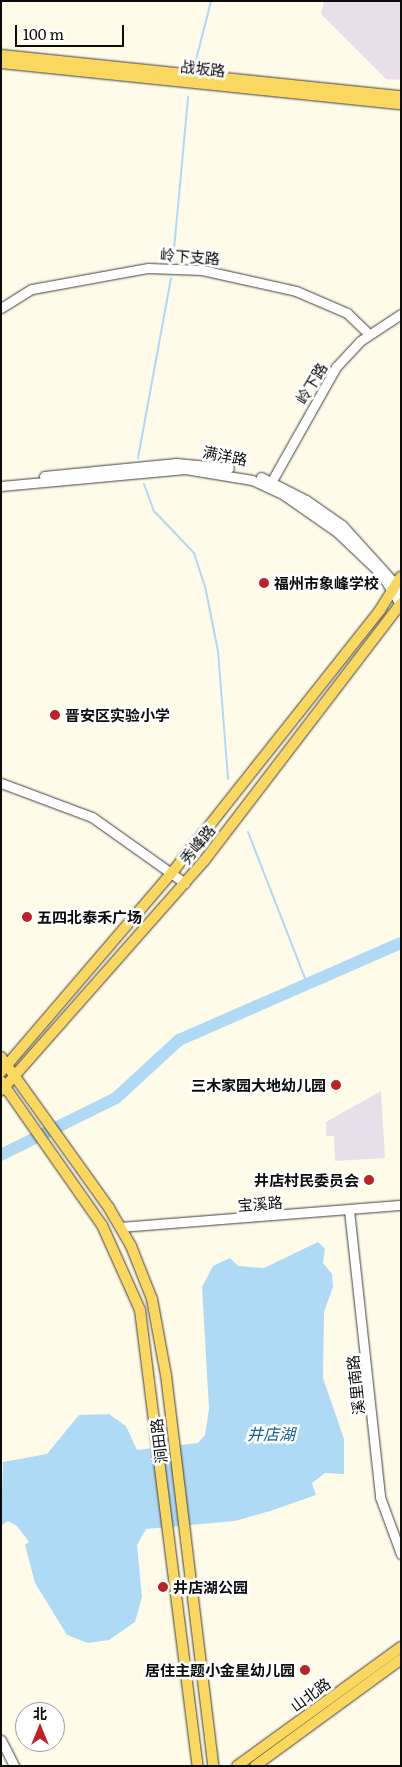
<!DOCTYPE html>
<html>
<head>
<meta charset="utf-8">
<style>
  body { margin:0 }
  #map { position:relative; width:402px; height:1767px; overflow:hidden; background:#fffbe9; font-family:Literata,"Noto Sans SC",serif }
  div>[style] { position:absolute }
  .industrial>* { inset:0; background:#e9dfea }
  .water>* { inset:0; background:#aedaf6 }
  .stream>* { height:2px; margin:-1px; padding:0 1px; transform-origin:1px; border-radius:1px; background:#aedaf6 }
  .river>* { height:12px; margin:-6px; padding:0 6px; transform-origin:6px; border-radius:6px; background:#aedaf6 }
  .roads { filter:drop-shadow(0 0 1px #3e3e3e) drop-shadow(0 0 1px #3e3e3e) }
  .minor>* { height:9px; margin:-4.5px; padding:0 4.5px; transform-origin:4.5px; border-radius:4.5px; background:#fff }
  .major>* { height:10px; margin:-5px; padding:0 5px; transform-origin:5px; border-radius:5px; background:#fad75e }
  .dots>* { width:14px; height:14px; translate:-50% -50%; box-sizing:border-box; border:2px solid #fff; border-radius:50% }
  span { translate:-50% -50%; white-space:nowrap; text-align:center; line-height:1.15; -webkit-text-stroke:5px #fff; paint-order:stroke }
  .street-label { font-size:15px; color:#0b0b0b }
  .poi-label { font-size:15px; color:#0b0b0b; font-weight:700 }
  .left { translate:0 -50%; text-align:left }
  .right { translate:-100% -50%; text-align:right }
  .water-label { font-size:16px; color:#145f9d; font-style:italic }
  .frame { position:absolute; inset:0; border:2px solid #0b0b0b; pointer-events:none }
  .north { position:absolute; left:15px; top:1702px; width:50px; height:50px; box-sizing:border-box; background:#fff; border:1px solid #9d9d9d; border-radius:50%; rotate:0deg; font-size:14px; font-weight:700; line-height:20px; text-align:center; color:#0b0b0b }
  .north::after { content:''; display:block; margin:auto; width:18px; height:22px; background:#bc2327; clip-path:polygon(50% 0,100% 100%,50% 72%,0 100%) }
  .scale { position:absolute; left:15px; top:25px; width:109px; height:22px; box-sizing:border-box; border:2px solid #0b0b0b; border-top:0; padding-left:6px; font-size:15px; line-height:18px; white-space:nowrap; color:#0b0b0b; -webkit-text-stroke:4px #fff; paint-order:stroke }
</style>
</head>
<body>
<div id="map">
  <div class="industrial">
    <i style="clip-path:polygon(324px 1px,401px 1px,401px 80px,386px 79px,321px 14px)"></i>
    <i style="clip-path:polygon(381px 1091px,385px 1158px,335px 1161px,334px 1136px,326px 1136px,326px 1122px)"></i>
  </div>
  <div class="water">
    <i style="clip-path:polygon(318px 1242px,325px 1249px,323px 1263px,332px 1274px,333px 1287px,324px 1312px,323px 1378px,344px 1439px,344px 1474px,325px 1473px,312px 1483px,316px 1495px,270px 1511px,235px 1521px,146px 1529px,137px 1545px,142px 1597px,135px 1622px,109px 1640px,88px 1643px,67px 1635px,35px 1583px,25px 1545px,29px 1542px,17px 1526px,8px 1521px,1px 1526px,3px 1462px,47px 1454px,79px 1415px,109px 1414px,126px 1426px,137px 1450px,198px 1443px,205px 1435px,209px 1409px,202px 1287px,213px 1266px,230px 1258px,238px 1266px,264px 1268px)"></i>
  </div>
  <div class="stream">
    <i style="left:196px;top:60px;width:61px;rotate:-75.7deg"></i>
    <i style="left:173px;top:260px;width:164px;rotate:-84.7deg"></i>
    <i style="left:138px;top:458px;width:183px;rotate:-79.6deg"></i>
    <i style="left:144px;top:484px;width:29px;rotate:70deg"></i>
    <i style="left:154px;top:511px;width:58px;rotate:46.4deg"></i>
    <i style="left:194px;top:553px;width:35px;rotate:72deg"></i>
    <i style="left:205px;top:586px;width:66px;rotate:78.7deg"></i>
    <i style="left:218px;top:651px;width:128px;rotate:85.5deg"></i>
    <i style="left:248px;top:832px;width:160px;rotate:68.7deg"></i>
  </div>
  <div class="river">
    <i style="left:1px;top:1155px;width:128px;rotate:-26.4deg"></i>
    <i style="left:116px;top:1098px;width:86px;rotate:-42.6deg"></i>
    <i style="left:179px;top:1040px;width:242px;rotate:-23.6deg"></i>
  </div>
  <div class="roads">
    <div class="minor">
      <i style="left:1px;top:308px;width:36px;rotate:-32deg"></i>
      <i style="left:32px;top:289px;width:118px;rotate:-10.3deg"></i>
      <i style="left:148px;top:268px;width:54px;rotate:2.1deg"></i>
      <i style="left:202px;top:270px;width:96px;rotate:12.6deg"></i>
      <i style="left:296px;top:291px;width:56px;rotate:23.3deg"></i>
      <i style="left:347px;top:313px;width:30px;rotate:44deg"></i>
      <i style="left:44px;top:476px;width:133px;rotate:-5.6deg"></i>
      <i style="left:176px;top:463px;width:53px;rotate:5.4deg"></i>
      <i style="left:261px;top:477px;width:51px;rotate:27.1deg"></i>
      <i style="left:306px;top:500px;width:44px;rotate:34.8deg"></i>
      <i style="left:342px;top:525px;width:88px;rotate:47.8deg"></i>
      <i style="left:1px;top:486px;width:185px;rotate:-5.3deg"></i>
      <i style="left:185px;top:469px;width:68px;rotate:9.3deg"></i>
      <i style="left:252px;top:480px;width:35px;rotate:25deg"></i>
      <i style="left:284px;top:495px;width:65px;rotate:34.9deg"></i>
      <i style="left:337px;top:532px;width:62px;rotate:43.7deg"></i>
      <i style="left:382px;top:575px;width:36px;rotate:58deg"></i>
      <i style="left:269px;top:486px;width:137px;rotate:-60.6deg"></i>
      <i style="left:336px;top:367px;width:35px;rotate:-47deg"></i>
      <i style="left:360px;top:341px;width:49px;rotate:-33.4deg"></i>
      <i style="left:1px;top:783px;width:97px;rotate:20.5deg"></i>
      <i style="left:92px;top:817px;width:114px;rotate:35.4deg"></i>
      <i style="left:349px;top:1210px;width:289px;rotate:83.8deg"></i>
      <i style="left:380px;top:1497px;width:61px;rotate:69.8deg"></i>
      <i style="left:121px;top:1227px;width:281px;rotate:-4.5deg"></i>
      <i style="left:1px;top:1740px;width:29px;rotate:63deg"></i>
    </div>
    <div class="major">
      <i style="left:1px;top:55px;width:402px;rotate:5.9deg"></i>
      <i style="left:1px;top:63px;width:402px;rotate:5.9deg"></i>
      <i style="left:1px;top:1057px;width:186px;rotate:54.4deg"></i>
      <i style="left:109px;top:1208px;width:44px;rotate:59.9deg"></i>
      <i style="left:131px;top:1246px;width:57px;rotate:68.4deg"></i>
      <i style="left:152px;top:1299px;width:77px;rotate:79.6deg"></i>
      <i style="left:166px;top:1375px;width:394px;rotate:83.1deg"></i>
      <i style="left:1px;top:1072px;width:261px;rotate:-49.4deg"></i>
      <i style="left:171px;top:874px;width:337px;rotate:-51.6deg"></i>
      <i style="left:380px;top:610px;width:39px;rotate:-58deg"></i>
      <i style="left:1px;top:1081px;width:176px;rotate:55deg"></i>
      <i style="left:102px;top:1225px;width:93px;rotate:65.9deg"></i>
      <i style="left:140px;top:1310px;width:460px;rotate:82.8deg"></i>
      <i style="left:2px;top:1090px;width:305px;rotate:-48.6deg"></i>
      <i style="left:204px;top:861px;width:325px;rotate:-52.6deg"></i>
      <i style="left:237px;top:1766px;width:203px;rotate:-36deg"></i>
      <i style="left:255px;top:1766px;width:181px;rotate:-36.2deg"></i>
    </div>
  </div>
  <div class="dots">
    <i style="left:264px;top:583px;background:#bc2327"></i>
    <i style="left:55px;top:715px;background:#bc2327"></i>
    <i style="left:27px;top:917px;background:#bc2327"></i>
    <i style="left:336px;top:1085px;background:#bc2327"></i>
    <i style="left:369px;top:1180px;background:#bc2327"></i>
    <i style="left:163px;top:1587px;background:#bc2327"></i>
    <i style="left:305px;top:1670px;background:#bc2327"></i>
  </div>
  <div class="street-label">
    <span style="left:203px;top:68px;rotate:6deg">战坂路</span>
    <span style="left:190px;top:256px;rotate:4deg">岭下支路</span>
    <span style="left:311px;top:383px;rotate:-59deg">岭下路</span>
    <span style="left:225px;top:455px;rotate:11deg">满洋路</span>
    <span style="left:197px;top:844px;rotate:-51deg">秀峰路</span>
    <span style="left:260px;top:1203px;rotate:-4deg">宝溪路</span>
    <span style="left:355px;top:1385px;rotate:-96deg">溪里南路</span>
    <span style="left:158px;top:1441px;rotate:-97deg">涧田路</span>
    <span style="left:310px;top:1694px;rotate:-36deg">山北路</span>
  </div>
  <div class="poi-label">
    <span class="left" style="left:274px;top:583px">福州市象峰学校</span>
    <span class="left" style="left:65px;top:715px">晋安区实验小学</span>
    <span class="left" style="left:37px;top:917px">五四北泰禾广场</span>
    <span class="right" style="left:326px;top:1085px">三木家园大地幼儿园</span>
    <span class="right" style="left:359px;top:1180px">井店村民委员会</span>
    <span class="left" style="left:173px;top:1587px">井店湖公园</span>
    <span class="right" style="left:295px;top:1670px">居住主题小金星幼儿园</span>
  </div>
  <div class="water-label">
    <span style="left:271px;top:1433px">井店湖</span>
  </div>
  <div class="frame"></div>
  <div class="north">北</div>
  <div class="scale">100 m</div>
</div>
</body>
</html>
